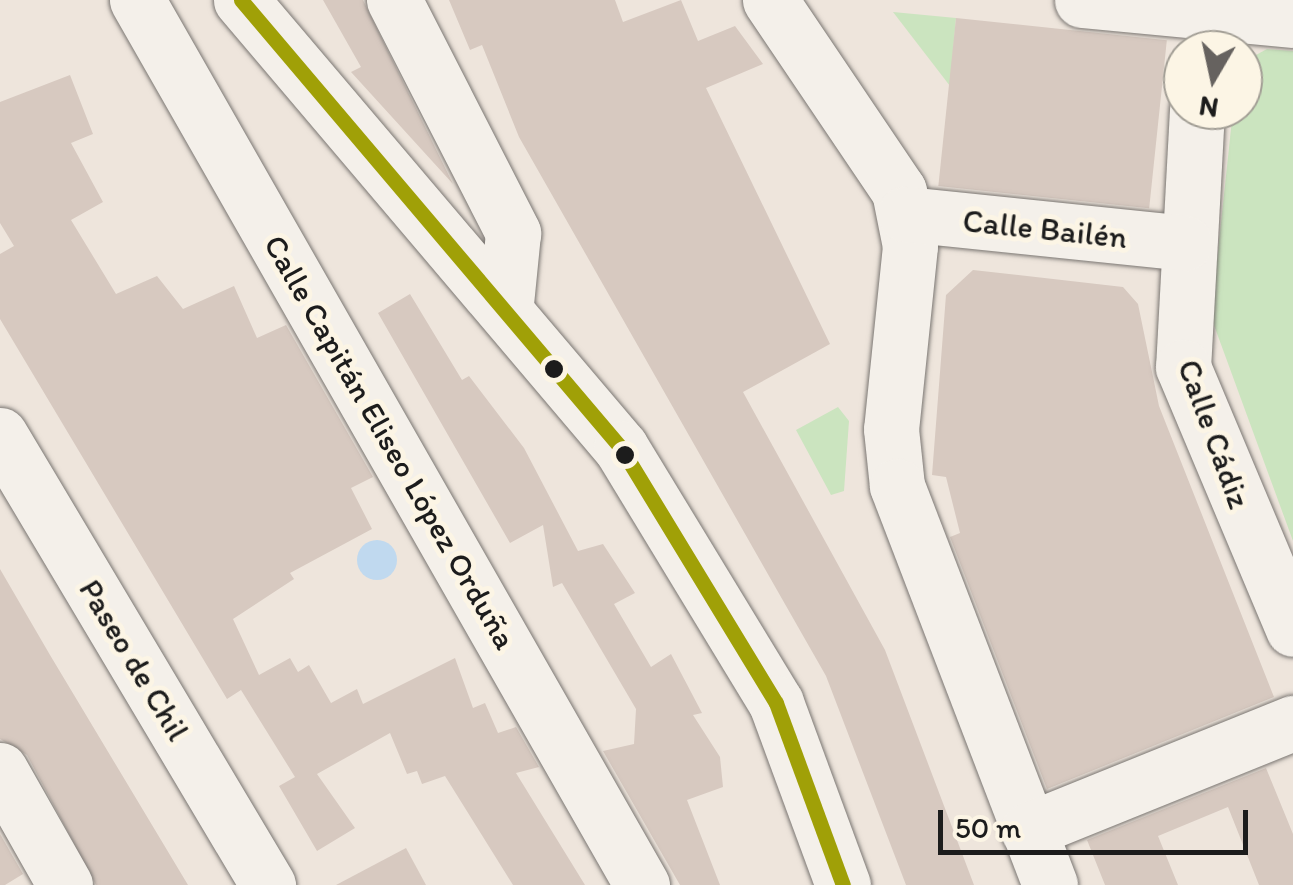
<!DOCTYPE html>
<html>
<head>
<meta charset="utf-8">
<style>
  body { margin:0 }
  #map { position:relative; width:1293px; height:885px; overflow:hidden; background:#eee5dc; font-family:Itim,sans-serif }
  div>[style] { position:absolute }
  .green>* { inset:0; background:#cbe4bf }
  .water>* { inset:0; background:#c0d9ef }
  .round { border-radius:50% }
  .building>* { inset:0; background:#d7c9c0; transform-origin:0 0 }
  .roads { filter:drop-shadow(0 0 2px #7a7672) drop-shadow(0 0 2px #7a7672) }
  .minor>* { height:55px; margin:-27.5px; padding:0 27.5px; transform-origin:27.5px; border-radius:27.5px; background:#f4f0ea }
  .bus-1>* { height:15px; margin:-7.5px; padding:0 7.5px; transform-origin:7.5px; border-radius:7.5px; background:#a0a007 }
  .dots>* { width:28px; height:28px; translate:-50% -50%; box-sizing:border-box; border:5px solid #fcf5e5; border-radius:50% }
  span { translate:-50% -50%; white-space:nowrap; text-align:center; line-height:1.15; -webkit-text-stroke:10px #fcf5e5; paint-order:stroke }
  .street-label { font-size:32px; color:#1c1c1c }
  .north { position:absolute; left:1163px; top:30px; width:100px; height:100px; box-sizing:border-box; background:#fcf5e5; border:2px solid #a29e95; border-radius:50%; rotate:189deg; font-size:28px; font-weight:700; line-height:40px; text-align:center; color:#1c1c1c }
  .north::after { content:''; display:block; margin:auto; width:35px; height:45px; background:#66625f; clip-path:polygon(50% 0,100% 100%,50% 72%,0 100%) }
  .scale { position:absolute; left:938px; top:810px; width:310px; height:45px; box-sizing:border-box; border:5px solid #1c1c1c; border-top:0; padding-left:12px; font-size:30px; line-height:35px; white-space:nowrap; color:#1c1c1c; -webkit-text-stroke:8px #fcf5e5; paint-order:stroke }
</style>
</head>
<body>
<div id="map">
  <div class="green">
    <i style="clip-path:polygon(893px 12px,956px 18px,950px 86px)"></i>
    <i style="clip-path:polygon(1267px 49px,1293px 51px,1293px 541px,1211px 317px,1233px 110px,1243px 110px,1243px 62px)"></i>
    <i style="clip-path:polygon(838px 407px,849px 421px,844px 491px,831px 495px,796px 430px)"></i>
  </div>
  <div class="water">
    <i class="round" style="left:357px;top:540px;width:40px;height:40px"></i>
  </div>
  <div class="building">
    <i style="clip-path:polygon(323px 0,363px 0,453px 184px,351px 72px,361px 67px)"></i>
    <i style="clip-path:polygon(449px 0,615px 0,623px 22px,681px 0,698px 41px,735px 26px,763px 64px,706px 88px,830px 344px,743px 392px,885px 650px,974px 885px,906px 885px,826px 676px,519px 137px,482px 45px,470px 50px)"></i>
    <i style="left:956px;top:18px;width:212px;height:169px;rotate:6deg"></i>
    <i style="clip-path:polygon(70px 75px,93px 134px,71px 143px,103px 202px,71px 220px,116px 294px,157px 276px,183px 309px,234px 286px,257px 338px,286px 325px,373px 477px,351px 488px,372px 529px,290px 573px,294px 579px,233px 619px,259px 675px,290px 658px,298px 672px,309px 665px,331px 703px,357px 689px,363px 704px,455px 658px,473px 708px,485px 703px,498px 733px,516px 727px,539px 767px,516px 773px,585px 885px,513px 885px,445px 776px,422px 784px,417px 771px,407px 774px,390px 733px,317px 774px,355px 828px,317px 851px,279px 786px,295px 777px,241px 690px,227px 699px,0 319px,0 254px,14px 246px,0 223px,0 102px)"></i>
    <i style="clip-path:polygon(973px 270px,1123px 287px,1138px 304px,1159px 406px,1274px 697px,1047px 789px,950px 537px,960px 533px,946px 477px,932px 475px,946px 295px)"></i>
    <i style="clip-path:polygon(410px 294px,462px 380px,469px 376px,524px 448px,578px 551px,603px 544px,635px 593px,614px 604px,651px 667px,671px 654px,702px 713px,693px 715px,720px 757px,723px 787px,687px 800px,720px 885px,680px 885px,603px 751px,634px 744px,636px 709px,562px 583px,553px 587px,543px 525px,510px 543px,378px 313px)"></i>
    <i style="clip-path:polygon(0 569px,50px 655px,188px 885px,96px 885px,27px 755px,0 739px)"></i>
    <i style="clip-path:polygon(1266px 768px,1293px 834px,1293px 885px,1259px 885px,1228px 807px,1158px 836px,1178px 885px,1105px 885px,1087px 840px)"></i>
    <i style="clip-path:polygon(0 834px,23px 874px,5px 885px,0 885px)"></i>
    <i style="clip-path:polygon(406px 848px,426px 885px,336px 885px)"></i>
  </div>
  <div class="roads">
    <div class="minor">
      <i style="left:137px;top:0;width:1019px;rotate:60.29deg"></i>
      <i style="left:241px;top:0;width:587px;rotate:49.69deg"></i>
      <i style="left:621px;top:448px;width:298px;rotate:58.7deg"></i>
      <i style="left:776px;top:703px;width:194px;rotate:69.8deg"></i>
      <i style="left:394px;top:0;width:262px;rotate:62.9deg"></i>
      <i style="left:513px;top:233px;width:70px;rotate:95.7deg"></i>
      <i style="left:770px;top:0;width:230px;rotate:56deg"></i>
      <i style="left:899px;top:191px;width:56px;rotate:78.7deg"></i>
      <i style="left:910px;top:246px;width:184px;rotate:95.9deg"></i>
      <i style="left:891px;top:429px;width:57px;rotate:84deg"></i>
      <i style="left:897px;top:486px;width:427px;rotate:69deg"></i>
      <i style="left:1082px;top:0;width:212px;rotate:5.4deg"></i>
      <i style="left:1197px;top:110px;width:257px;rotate:93.1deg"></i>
      <i style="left:1183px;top:367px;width:284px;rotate:67.2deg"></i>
      <i style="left:905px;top:214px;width:281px;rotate:5.9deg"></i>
      <i style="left:0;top:435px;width:524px;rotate:59.22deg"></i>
      <i style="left:0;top:770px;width:132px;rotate:60.5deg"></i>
      <i style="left:1028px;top:830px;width:286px;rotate:-22deg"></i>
    </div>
  </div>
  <div class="bus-1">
    <i style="left:241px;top:0;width:587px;rotate:49.69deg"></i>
    <i style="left:621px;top:448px;width:298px;rotate:58.7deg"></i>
    <i style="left:776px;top:703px;width:194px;rotate:69.8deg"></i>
  </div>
  <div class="dots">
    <i style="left:554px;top:369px;background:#1c1c1c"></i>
    <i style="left:625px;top:455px;background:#1c1c1c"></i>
  </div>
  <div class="street-label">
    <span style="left:1045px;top:229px;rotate:6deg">Calle Bailén</span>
    <span style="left:1214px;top:434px;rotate:70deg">Calle Cádiz</span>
    <span style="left:390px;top:442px;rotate:60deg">Calle Capitán Eliseo López Orduña</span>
    <span style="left:134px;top:660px;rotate:59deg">Paseo de Chil</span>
  </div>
  <div class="north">N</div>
  <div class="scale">50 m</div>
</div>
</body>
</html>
